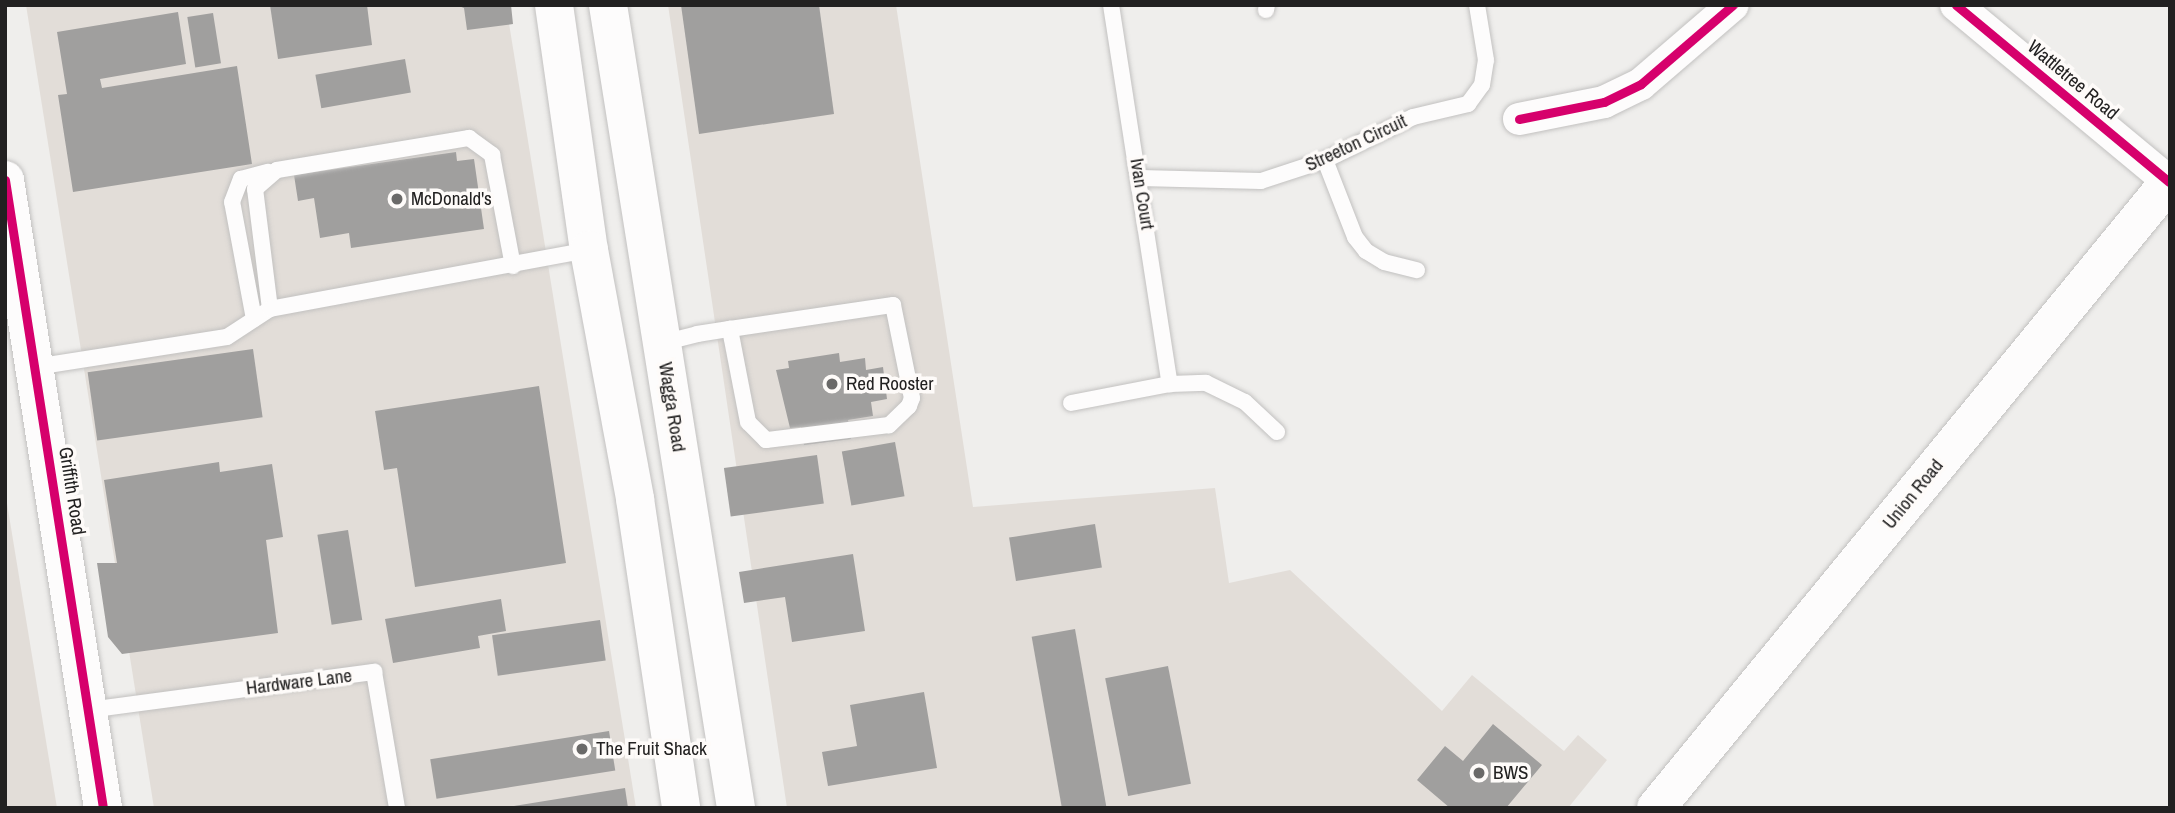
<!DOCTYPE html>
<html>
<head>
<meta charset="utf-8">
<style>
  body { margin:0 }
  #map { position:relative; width:2175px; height:813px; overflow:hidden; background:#efeeec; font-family:"Archivo Narrow",sans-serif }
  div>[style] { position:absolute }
  .built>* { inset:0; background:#e2ddd8 }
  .building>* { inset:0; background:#a09f9e; transform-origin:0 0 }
  .roads { filter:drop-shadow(0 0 2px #c2c1c0) drop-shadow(0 0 2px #c2c1c0) }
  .service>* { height:16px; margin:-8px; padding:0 8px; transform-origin:8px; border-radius:8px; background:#fdfcfc }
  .minor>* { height:32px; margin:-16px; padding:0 16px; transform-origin:16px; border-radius:16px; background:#fdfcfc }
  .tertiary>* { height:38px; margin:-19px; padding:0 19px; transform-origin:19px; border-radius:19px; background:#fdfcfc }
  .secondary>* { height:38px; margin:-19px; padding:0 19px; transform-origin:19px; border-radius:19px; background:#fdfcfc }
  .cycleway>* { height:9px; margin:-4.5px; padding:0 4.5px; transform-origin:4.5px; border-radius:4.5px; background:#d6006c }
  .dots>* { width:19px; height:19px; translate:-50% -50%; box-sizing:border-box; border:4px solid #fefbf9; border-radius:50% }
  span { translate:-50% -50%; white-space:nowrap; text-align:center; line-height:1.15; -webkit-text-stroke:7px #fefbf9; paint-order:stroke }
  .street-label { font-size:19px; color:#222121 }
  .poi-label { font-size:19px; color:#222121 }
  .left { translate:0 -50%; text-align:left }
  .frame { position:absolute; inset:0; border:7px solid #222121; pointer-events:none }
</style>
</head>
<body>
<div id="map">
  <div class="built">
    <i style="clip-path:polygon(26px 5px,506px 5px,636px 808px,154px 808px)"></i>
    <i style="clip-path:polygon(668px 5px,896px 5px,973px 507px,1215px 488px,1229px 583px,1290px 570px,1442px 711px,1472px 675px,1564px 751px,1578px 735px,1607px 760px,1568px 808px,787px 808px)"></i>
    <i style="clip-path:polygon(5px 491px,57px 808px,5px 808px)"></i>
  </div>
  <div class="building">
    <i style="clip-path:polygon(270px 5px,367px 5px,372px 45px,278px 59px)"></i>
    <i style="clip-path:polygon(456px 5px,511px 5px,513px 24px,467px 30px,464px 8px)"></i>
    <i style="clip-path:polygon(681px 5px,819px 5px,834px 114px,699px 134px)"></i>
    <i style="clip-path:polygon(178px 12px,186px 64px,100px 79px,102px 88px,237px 66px,252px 164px,73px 192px,58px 95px,67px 94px,57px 32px)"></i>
    <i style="left:213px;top:13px;width:51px;height:26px;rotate:81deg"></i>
    <i style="left:405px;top:59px;width:34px;height:91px;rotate:80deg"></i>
    <i style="clip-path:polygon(456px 152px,457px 161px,474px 159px,484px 229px,351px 248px,349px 233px,320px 238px,314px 198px,298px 201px,294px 175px)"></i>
    <i style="left:253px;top:349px;width:69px;height:167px;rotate:82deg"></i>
    <i style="clip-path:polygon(839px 353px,840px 362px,865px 358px,866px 370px,883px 367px,887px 399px,871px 402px,873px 416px,848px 420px,851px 439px,804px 445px,801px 427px,790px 428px,776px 370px,789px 368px,788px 361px)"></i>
    <i style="clip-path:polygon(539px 386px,566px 563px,415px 587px,397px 468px,384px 470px,375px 411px)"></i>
    <i style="left:895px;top:442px;width:55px;height:54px;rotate:80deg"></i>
    <i style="left:817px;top:455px;width:49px;height:94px;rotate:82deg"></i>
    <i style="clip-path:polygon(219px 462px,220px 472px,272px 464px,283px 537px,266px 540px,278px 633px,122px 654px,108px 637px,97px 563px,117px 563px,104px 480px)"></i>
    <i style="left:1095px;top:524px;width:44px;height:87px;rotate:81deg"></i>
    <i style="left:348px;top:530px;width:91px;height:31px;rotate:81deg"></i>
    <i style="clip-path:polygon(853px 554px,865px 631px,792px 642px,785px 597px,744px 603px,739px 572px)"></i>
    <i style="clip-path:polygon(501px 599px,506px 631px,478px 636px,480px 648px,393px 663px,385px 619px)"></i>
    <i style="left:600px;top:620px;width:41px;height:109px;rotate:82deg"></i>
    <i style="left:1075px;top:629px;width:181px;height:44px;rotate:80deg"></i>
    <i style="left:1168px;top:666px;width:120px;height:64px;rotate:79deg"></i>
    <i style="clip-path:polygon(924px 692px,937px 768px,828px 786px,822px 752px,857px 746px,850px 705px)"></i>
    <i style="clip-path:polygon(1493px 724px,1542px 765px,1506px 808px,1450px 808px,1417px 780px,1445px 746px,1463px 761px)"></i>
    <i style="left:609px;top:731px;width:40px;height:181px;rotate:81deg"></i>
    <i style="clip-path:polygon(625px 788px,628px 808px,514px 808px,514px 806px)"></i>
  </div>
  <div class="roads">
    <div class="service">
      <i style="left:1111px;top:5px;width:384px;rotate:81.2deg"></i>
      <i style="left:1266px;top:10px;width:5px;rotate:-79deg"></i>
      <i style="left:1325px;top:160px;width:83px;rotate:68.7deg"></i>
      <i style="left:1355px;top:237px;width:18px;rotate:52deg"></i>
      <i style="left:1366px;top:251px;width:21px;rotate:31deg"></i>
      <i style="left:1384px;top:262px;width:34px;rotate:14deg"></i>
      <i style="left:1140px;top:178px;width:121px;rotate:1.4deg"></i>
      <i style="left:1261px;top:181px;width:67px;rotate:-18.2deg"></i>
      <i style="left:1325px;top:160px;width:98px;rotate:-26deg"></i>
      <i style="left:1413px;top:117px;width:57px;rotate:-13.3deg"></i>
      <i style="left:1468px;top:104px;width:24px;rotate:-54deg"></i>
      <i style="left:1482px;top:85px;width:25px;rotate:-81deg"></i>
      <i style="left:1486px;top:60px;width:56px;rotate:-99.3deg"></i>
      <i style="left:270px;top:309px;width:121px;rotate:-97.1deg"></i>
      <i style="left:255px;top:189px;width:29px;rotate:-41deg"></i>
      <i style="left:277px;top:170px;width:195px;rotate:-9.5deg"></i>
      <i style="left:469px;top:138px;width:29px;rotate:36deg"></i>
      <i style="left:492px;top:155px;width:113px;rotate:79.3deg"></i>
      <i style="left:254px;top:319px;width:119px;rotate:-100.6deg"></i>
      <i style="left:232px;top:202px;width:25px;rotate:-69deg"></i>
      <i style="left:241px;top:179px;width:28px;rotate:-15deg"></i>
      <i style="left:662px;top:343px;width:36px;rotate:-14deg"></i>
      <i style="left:697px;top:334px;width:33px;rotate:-9deg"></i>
      <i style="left:730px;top:329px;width:165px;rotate:-8.4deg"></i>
      <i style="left:893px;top:305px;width:95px;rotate:78.5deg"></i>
      <i style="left:912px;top:398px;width:9px;rotate:111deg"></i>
      <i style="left:909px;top:406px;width:28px;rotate:136deg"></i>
      <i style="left:889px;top:425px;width:124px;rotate:173deg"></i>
      <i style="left:766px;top:440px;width:25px;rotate:-135deg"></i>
      <i style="left:748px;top:422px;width:95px;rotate:-101deg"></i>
      <i style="left:35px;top:367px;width:194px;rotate:-8.9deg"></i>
      <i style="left:227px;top:337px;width:51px;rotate:-33.1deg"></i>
      <i style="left:270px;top:309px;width:324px;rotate:-10.5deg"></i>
      <i style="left:1071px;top:403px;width:101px;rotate:-10.9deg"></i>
      <i style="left:1170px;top:384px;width:36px;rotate:-2deg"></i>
      <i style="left:1206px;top:383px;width:43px;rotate:26deg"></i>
      <i style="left:1245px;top:402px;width:44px;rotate:43.2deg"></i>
      <i style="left:88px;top:710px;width:289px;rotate:-7.6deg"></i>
      <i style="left:374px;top:672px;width:138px;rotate:80.4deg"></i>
    </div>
    <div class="minor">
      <i style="left:1956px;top:5px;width:277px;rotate:39.7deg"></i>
      <i style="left:1519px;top:119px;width:87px;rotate:-11.3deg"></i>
      <i style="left:1604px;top:102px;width:41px;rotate:-25.9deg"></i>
      <i style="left:1641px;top:84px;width:121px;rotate:-40.7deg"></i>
    </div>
    <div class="tertiary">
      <i style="left:5px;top:180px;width:636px;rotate:81.13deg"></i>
    </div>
    <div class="secondary">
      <i style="left:554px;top:5px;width:247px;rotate:81.9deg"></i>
      <i style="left:589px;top:250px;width:253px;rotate:79.5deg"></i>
      <i style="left:635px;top:499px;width:312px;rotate:81.5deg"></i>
      <i style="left:608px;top:5px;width:813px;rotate:80.94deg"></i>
      <i style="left:1656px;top:808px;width:811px;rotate:-50.66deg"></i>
    </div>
  </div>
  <div class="cycleway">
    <i style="left:1956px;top:5px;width:277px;rotate:39.7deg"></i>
    <i style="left:1519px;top:119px;width:87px;rotate:-11.3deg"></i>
    <i style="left:1604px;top:102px;width:41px;rotate:-25.9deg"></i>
    <i style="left:1641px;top:84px;width:121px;rotate:-40.7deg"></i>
    <i style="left:5px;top:180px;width:636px;rotate:81.13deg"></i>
  </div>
  <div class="dots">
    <i style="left:397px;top:199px;background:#6a6968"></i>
    <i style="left:832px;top:384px;background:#6a6968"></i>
    <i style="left:582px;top:749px;background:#6a6968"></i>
    <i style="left:1479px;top:773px;background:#6a6968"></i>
  </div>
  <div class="street-label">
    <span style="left:2073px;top:80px;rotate:40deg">Wattletree Road</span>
    <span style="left:1356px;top:143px;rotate:-25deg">Streeton Circuit</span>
    <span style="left:1142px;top:194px;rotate:81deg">Ivan Court</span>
    <span style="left:672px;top:407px;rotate:81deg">Wagga Road</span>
    <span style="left:72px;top:491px;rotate:81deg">Griffith Road</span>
    <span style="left:1913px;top:494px;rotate:-51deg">Union Road</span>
    <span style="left:299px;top:682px;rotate:-7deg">Hardware Lane</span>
  </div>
  <div class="poi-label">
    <span class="left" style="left:411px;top:199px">McDonald's</span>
    <span class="left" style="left:846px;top:384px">Red Rooster</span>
    <span class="left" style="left:596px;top:749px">The Fruit Shack</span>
    <span class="left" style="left:1493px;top:773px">BWS</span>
  </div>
  <div class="frame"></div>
</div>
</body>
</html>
